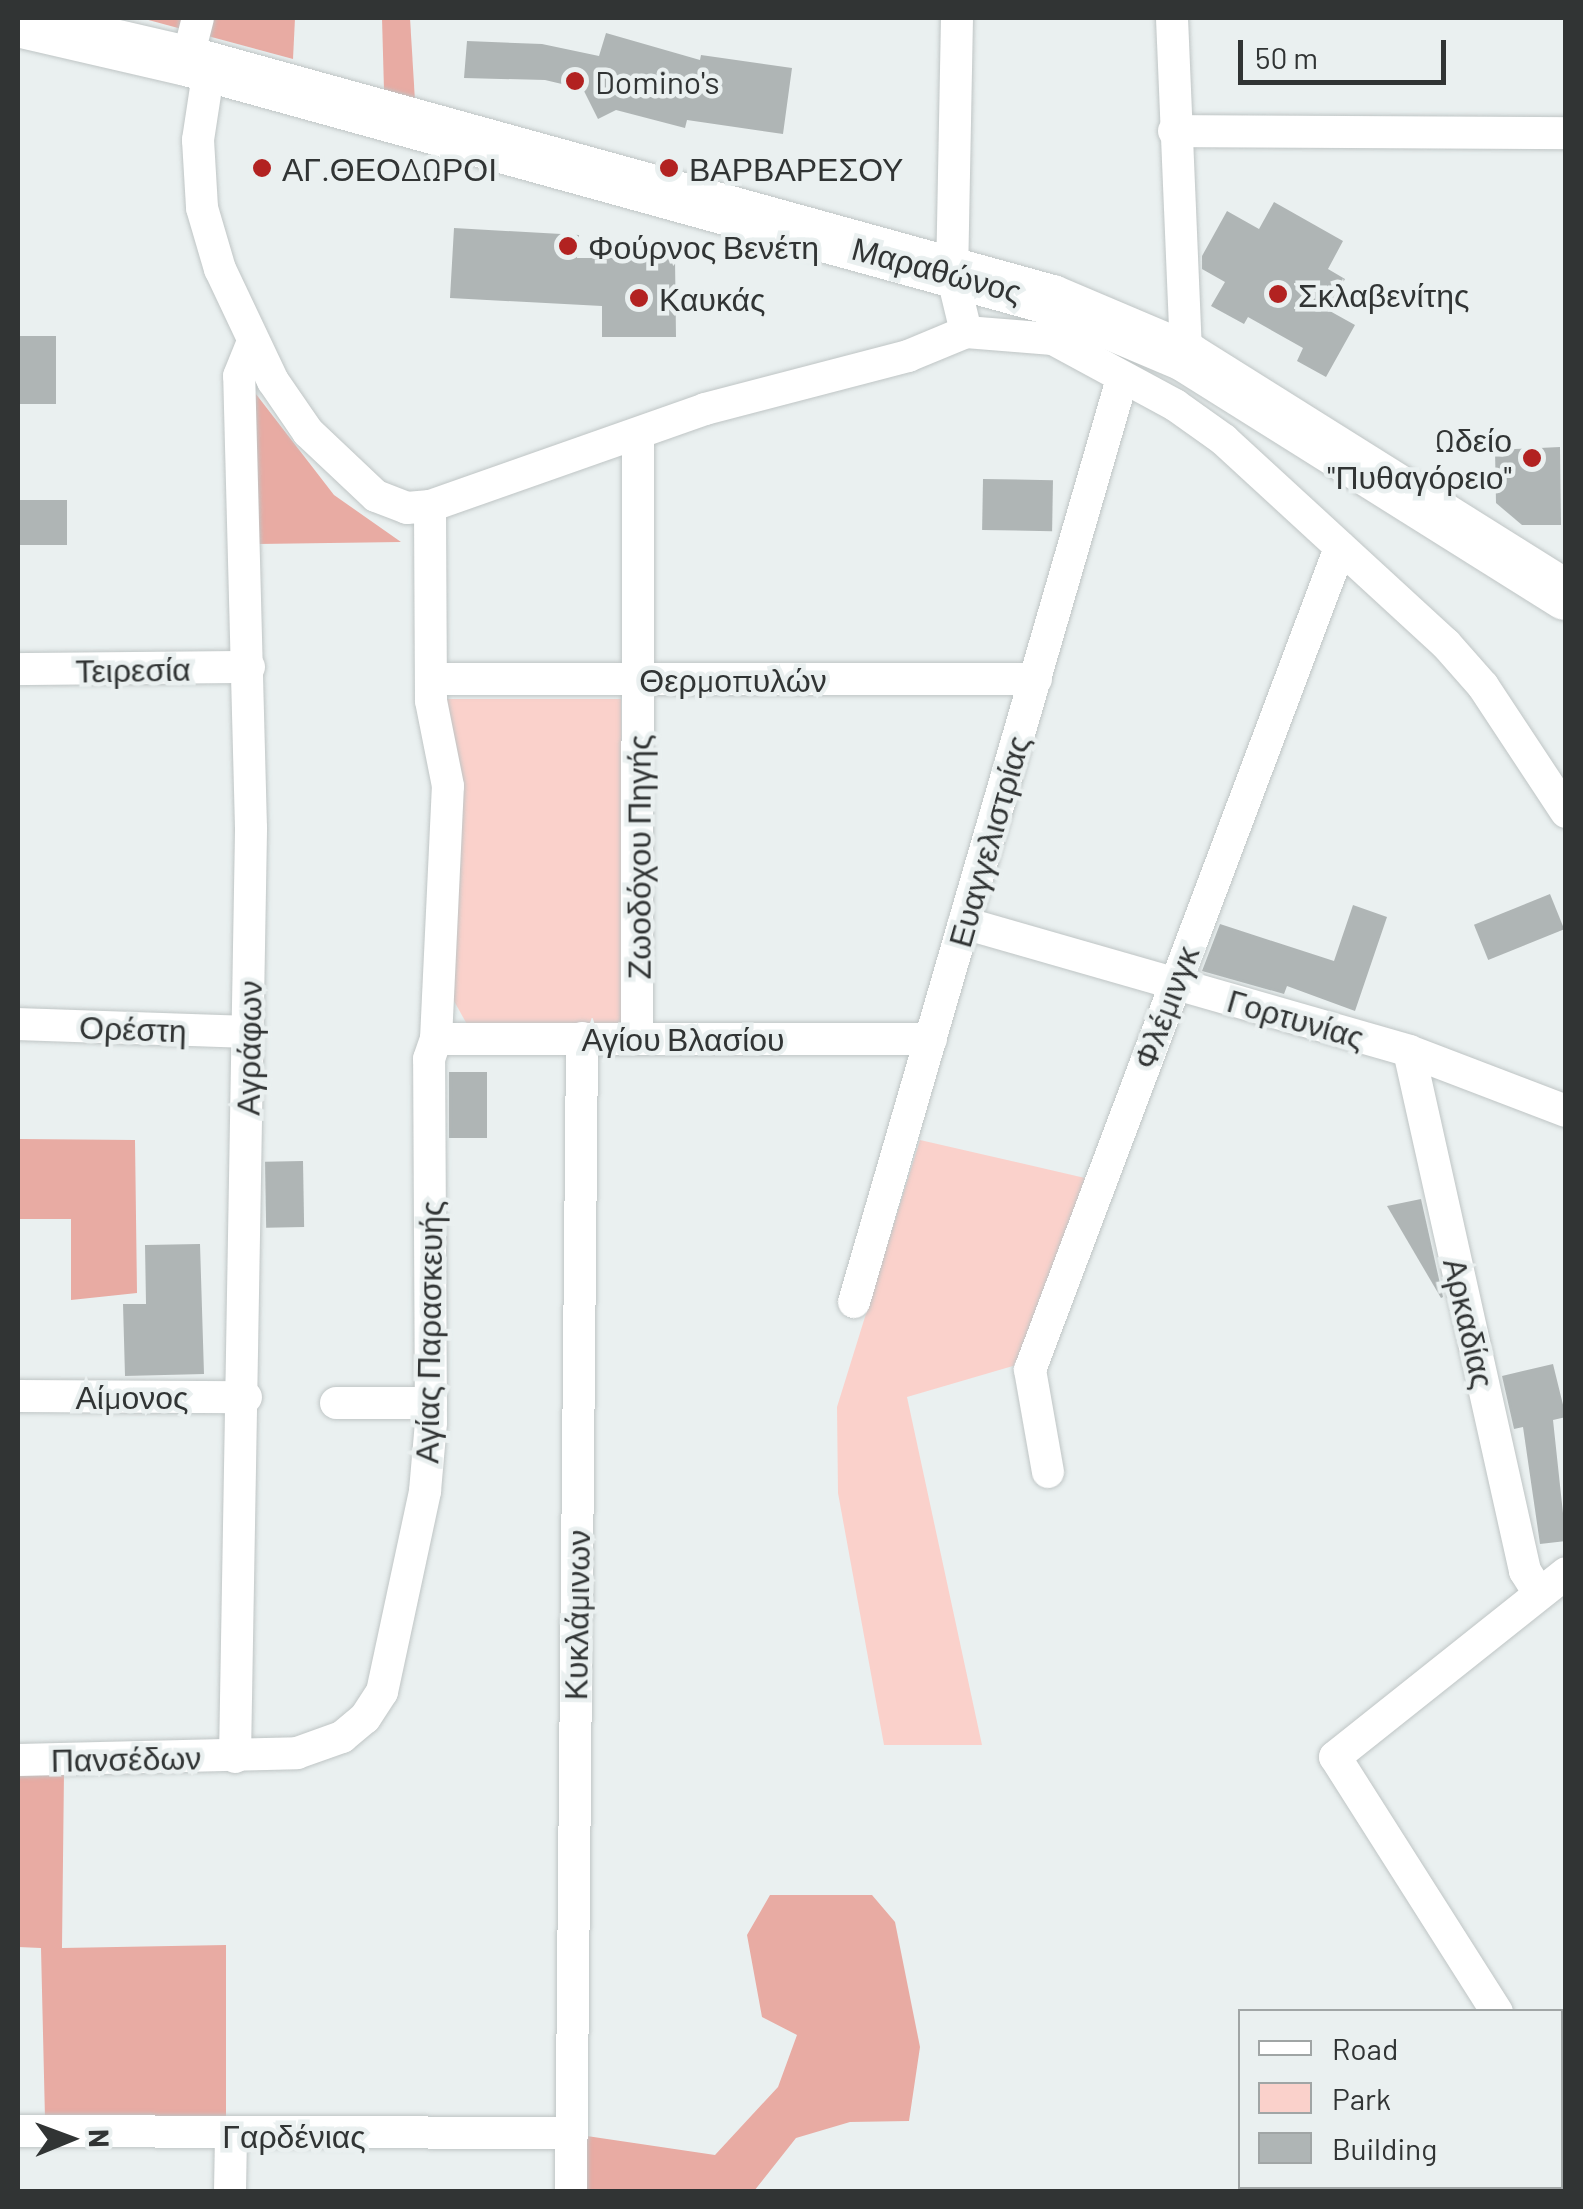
<!DOCTYPE html>
<html>
<head>
<meta charset="utf-8">
<style>
  body { margin:0 }
  #map { position:relative; width:1583px; height:2209px; overflow:hidden; background:#eaf0f0; font-family:Barlow,sans-serif }
  div>[style] { position:absolute }
  .green>* { inset:0; background:#fad1cb }
  .forest>* { inset:0; background:#e8aba3 }
  .building>* { inset:0; background:#afb5b5; transform-origin:0 0 }
  .roads { filter:drop-shadow(0 0 2px #bfc5c5) drop-shadow(0 0 2px #bfc5c5) }
  .street>* { height:32px; margin:-16px; padding:0 16px; transform-origin:16px; border-radius:16px; background:#fff }
  .primary>* { height:50px; margin:-25px; padding:0 25px; transform-origin:25px; border-radius:25px; background:#fff }
  .dots>* { width:28px; height:28px; translate:-50% -50%; box-sizing:border-box; border:5px solid #eaf0f0; border-radius:50% }
  span { translate:-50% -50%; white-space:nowrap; text-align:center; line-height:1.15; -webkit-text-stroke:9px #eaf0f0; paint-order:stroke }
  .poi-label { font-size:32px; color:#313434 }
  .left { translate:0 -50%; text-align:left }
  .right { translate:-100% -50%; text-align:right }
  .street-label { font-size:32px; color:#313434 }
  .frame { position:absolute; inset:0; border:20px solid #313434; pointer-events:none }
  .legend { position:absolute; left:1238px; top:2009px; width:325px; height:180px; box-sizing:border-box; background:#eaf0f0; border:2px solid #a0a5a5; margin:0; padding:12px 18px; list-style:none; font-size:30px; color:#313434 }
  .legend li { display:flex; align-items:center; gap:20px; height:50px }
  .legend b { width:50px; border:2px solid #a0a5a5 }
  .north { position:absolute; left:20px; top:2089px; width:100px; height:100px; -webkit-text-stroke:8px #eaf0f0; paint-order:stroke; rotate:89deg; font-size:28px; font-weight:700; line-height:40px; text-align:center; color:#313434 }
  .north::after { content:''; display:block; margin:auto; width:35px; height:45px; background:#313434; clip-path:polygon(50% 0,100% 100%,50% 72%,0 100%) }
  .scale { position:absolute; left:1238px; top:40px; width:208px; height:45px; box-sizing:border-box; border:5px solid #313434; border-top:0; padding-left:12px; font-size:30px; line-height:35px; white-space:nowrap; color:#313434; -webkit-text-stroke:8px #eaf0f0; paint-order:stroke }
</style>
</head>
<body>
<div id="map">
  <div class="green">
    <i style="clip-path:polygon(447px 699px,621px 699px,624px 1023px,468px 1026px,454px 1001px)"></i>
    <i style="clip-path:polygon(920px 1140px,1085px 1178px,1020px 1364px,907px 1397px,982px 1745px,884px 1745px,838px 1493px,837px 1407px)"></i>
  </div>
  <div class="forest">
    <i style="clip-path:polygon(141px 18px,295px 18px,293px 59px)"></i>
    <i style="clip-path:polygon(382px 18px,410px 18px,415px 101px,384px 90px)"></i>
    <i style="clip-path:polygon(252px 389px,334px 495px,401px 542px,258px 544px)"></i>
    <i style="clip-path:polygon(18px 1139px,135px 1140px,137px 1293px,71px 1300px,71px 1219px,18px 1219px)"></i>
    <i style="clip-path:polygon(64px 1772px,62px 1948px,226px 1945px,226px 2121px,45px 2119px,41px 1948px,18px 1947px,18px 1773px)"></i>
    <i style="clip-path:polygon(770px 1895px,872px 1895px,895px 1922px,920px 2047px,909px 2121px,850px 2122px,796px 2138px,754px 2191px,579px 2192px,580px 2135px,715px 2155px,778px 2087px,797px 2035px,762px 2017px,747px 1935px)"></i>
  </div>
  <div class="building">
    <i style="clip-path:polygon(606px 33px,700px 60px,701px 55px,792px 68px,783px 134px,687px 120px,685px 128px,616px 110px,598px 119px,583px 89px,545px 80px,464px 78px,467px 41px,542px 44px,599px 56px)"></i>
    <i style="clip-path:polygon(1274px 202px,1343px 241px,1328px 269px,1345px 279px,1328px 310px,1355px 325px,1326px 377px,1297px 361px,1303px 348px,1248px 317px,1244px 324px,1211px 306px,1225px 282px,1202px 269px,1202px 256px,1227px 211px,1259px 229px)"></i>
    <i style="clip-path:polygon(454px 228px,579px 235px,577px 258px,675px 258px,676px 337px,602px 337px,602px 306px,450px 298px)"></i>
    <i style="left:18px;top:336px;width:38px;height:68px"></i>
    <i style="clip-path:polygon(1560px 447px,1561px 525px,1522px 525px,1496px 503px,1495px 450px)"></i>
    <i style="left:983px;top:479px;width:70px;height:51px;rotate:1deg"></i>
    <i style="left:18px;top:500px;width:49px;height:45px"></i>
    <i style="left:1550px;top:894px;width:38px;height:82px;rotate:68deg"></i>
    <i style="clip-path:polygon(1353px 905px,1387px 917px,1355px 1011px,1287px 986px,1284px 994px,1202px 971px,1220px 924px,1334px 961px)"></i>
    <i style="left:449px;top:1072px;width:38px;height:66px"></i>
    <i style="left:303px;top:1161px;width:66px;height:38px;rotate:89deg"></i>
    <i style="clip-path:polygon(1421px 1199px,1443px 1297px,1441px 1298px,1387px 1206px)"></i>
    <i style="clip-path:polygon(200px 1244px,204px 1374px,125px 1376px,123px 1304px,146px 1304px,145px 1245px)"></i>
    <i style="clip-path:polygon(1553px 1364px,1566px 1417px,1553px 1420px,1566px 1541px,1540px 1544px,1523px 1427px,1514px 1429px,1502px 1376px)"></i>
  </div>
  <div class="roads">
    <div class="street">
      <i style="left:957px;top:18px;width:256px;rotate:91.1deg"></i>
      <i style="left:952px;top:274px;width:60px;rotate:76.4deg"></i>
      <i style="left:966px;top:332px;width:87px;rotate:4.6deg"></i>
      <i style="left:1053px;top:339px;width:139px;rotate:28.4deg"></i>
      <i style="left:1175px;top:405px;width:60px;rotate:35.5deg"></i>
      <i style="left:1224px;top:440px;width:301px;rotate:42.6deg"></i>
      <i style="left:1446px;top:644px;width:56px;rotate:48.6deg"></i>
      <i style="left:1483px;top:686px;width:151px;rotate:56.6deg"></i>
      <i style="left:1172px;top:18px;width:339px;rotate:87.6deg"></i>
      <i style="left:187px;top:61px;width:44px;rotate:-75.7deg"></i>
      <i style="left:209px;top:68px;width:73px;rotate:98.7deg"></i>
      <i style="left:198px;top:140px;width:68px;rotate:86.6deg"></i>
      <i style="left:202px;top:208px;width:64px;rotate:73.6deg"></i>
      <i style="left:220px;top:269px;width:124px;rotate:64.7deg"></i>
      <i style="left:273px;top:381px;width:62px;rotate:55.5deg"></i>
      <i style="left:308px;top:432px;width:93px;rotate:43.3deg"></i>
      <i style="left:376px;top:496px;width:33px;rotate:21deg"></i>
      <i style="left:407px;top:508px;width:23px;rotate:-5deg"></i>
      <i style="left:430px;top:506px;width:292px;rotate:-19.4deg"></i>
      <i style="left:705px;top:409px;width:210px;rotate:-14.6deg"></i>
      <i style="left:908px;top:356px;width:63px;rotate:-22.5deg"></i>
      <i style="left:1174px;top:131px;width:392px;rotate:0.3deg"></i>
      <i style="left:18px;top:669px;width:231px;rotate:-0.5deg"></i>
      <i style="left:431px;top:679px;width:605px"></i>
      <i style="left:964px;top:923px;width:463px;rotate:16deg"></i>
      <i style="left:1409px;top:1051px;width:168px;rotate:20.9deg"></i>
      <i style="left:18px;top:1024px;width:230px;rotate:2deg"></i>
      <i style="left:637px;top:1038px;width:602px;rotate:-89.9deg"></i>
      <i style="left:436px;top:1039px;width:495px"></i>
      <i style="left:1409px;top:1051px;width:533px;rotate:77.42deg"></i>
      <i style="left:1525px;top:1571px;width:26px;rotate:58deg"></i>
      <i style="left:854px;top:1302px;width:961px;rotate:-73.81deg"></i>
      <i style="left:18px;top:1396px;width:228px;rotate:0.3deg"></i>
      <i style="left:336px;top:1403px;width:95px"></i>
      <i style="left:1048px;top:1472px;width:104px;rotate:-100deg"></i>
      <i style="left:1030px;top:1370px;width:879px;rotate:-69.34deg"></i>
      <i style="left:235px;top:1757px;width:929px;rotate:-89.01deg"></i>
      <i style="left:251px;top:828px;width:452px;rotate:-91.5deg"></i>
      <i style="left:239px;top:376px;width:37px;rotate:-68deg"></i>
      <i style="left:18px;top:1760px;width:279px;rotate:-1.4deg"></i>
      <i style="left:297px;top:1753px;width:48px;rotate:-19.6deg"></i>
      <i style="left:342px;top:1737px;width:30px;rotate:-40deg"></i>
      <i style="left:365px;top:1718px;width:31px;rotate:-57deg"></i>
      <i style="left:382px;top:1692px;width:206px;rotate:-77.9deg"></i>
      <i style="left:425px;top:1491px;width:69px;rotate:-85deg"></i>
      <i style="left:431px;top:1422px;width:363px;rotate:-90.3deg"></i>
      <i style="left:429px;top:1059px;width:21px;rotate:-71deg"></i>
      <i style="left:436px;top:1039px;width:253px;rotate:-87.3deg"></i>
      <i style="left:448px;top:786px;width:87px;rotate:-101.3deg"></i>
      <i style="left:431px;top:701px;width:195px;rotate:-90.3deg"></i>
      <i style="left:1497px;top:2012px;width:302px;rotate:-122.4deg"></i>
      <i style="left:1335px;top:1757px;width:295px;rotate:-38.5deg"></i>
      <i style="left:1560px;top:2112px;width:10px;rotate:53deg"></i>
      <i style="left:18px;top:2131px;width:553px;rotate:0.21deg"></i>
      <i style="left:230px;top:2192px;width:57px;rotate:-89deg"></i>
      <i style="left:571px;top:2192px;width:1154px;rotate:-89.45deg"></i>
    </div>
    <div class="primary">
      <i style="left:18px;top:22px;width:173px;rotate:13deg"></i>
      <i style="left:187px;top:61px;width:897px;rotate:15.45deg"></i>
      <i style="left:1052px;top:300px;width:146px;rotate:23deg"></i>
      <i style="left:1186px;top:357px;width:448px;rotate:32.1deg"></i>
    </div>
  </div>
  <div class="dots">
    <i style="left:575px;top:81px;background:#b22221"></i>
    <i style="left:262px;top:168px;background:#b22221"></i>
    <i style="left:669px;top:168px;background:#b22221"></i>
    <i style="left:568px;top:246px;background:#b22221"></i>
    <i style="left:1278px;top:294px;background:#b22221"></i>
    <i style="left:639px;top:298px;background:#b22221"></i>
    <i style="left:1532px;top:458px;background:#b22221"></i>
  </div>
  <div class="poi-label">
    <span class="left" style="left:595px;top:81px">Domino's</span>
    <span class="left" style="left:282px;top:168px">ΑΓ.ΘΕΟΔΩΡΟΙ</span>
    <span class="left" style="left:689px;top:168px">ΒΑΡΒΑΡΕΣΟΥ</span>
    <span class="left" style="left:588px;top:246px">Φούρνος Βενέτη</span>
    <span class="left" style="left:1298px;top:294px">Σκλαβενίτης</span>
    <span class="left" style="left:659px;top:298px">Καυκάς</span>
    <span class="right" style="left:1512px;top:458px">Ωδείο<br>"Πυθαγόρειο"</span>
  </div>
  <div class="street-label">
    <span style="left:937px;top:269px;rotate:15deg">Μαραθώνος</span>
    <span style="left:133px;top:669px;rotate:-1deg">Τειρεσία</span>
    <span style="left:733px;top:679px">Θερμοπυλών</span>
    <span style="left:988px;top:841px;rotate:-74deg">Ευαγγελιστρίας</span>
    <span style="left:638px;top:857px;rotate:-90deg">Ζωοδόχου Πηγής</span>
    <span style="left:1165px;top:1007px;rotate:-69deg">Φλέμινγκ</span>
    <span style="left:1296px;top:1018px;rotate:16deg">Γορτυνίας</span>
    <span style="left:133px;top:1028px;rotate:2deg">Ορέστη</span>
    <span style="left:683px;top:1038px">Αγίου Βλασίου</span>
    <span style="left:248px;top:1048px;rotate:-89deg">Αγράφων</span>
    <span style="left:1470px;top:1323px;rotate:77deg">Αρκαδίας</span>
    <span style="left:428px;top:1332px;rotate:-89deg">Αγίας Παρασκευής</span>
    <span style="left:132px;top:1396px">Αίμονος</span>
    <span style="left:576px;top:1615px;rotate:-89deg">Κυκλάμινων</span>
    <span style="left:126px;top:1758px;rotate:-1deg">Πανσέδων</span>
    <span style="left:294px;top:2135px">Γαρδένιας</span>
  </div>
  <div class="frame"></div>
  <ul class="legend">
  <li><b style="height:12px;background:#fff"></b>Road</li>
  <li><b style="height:28px;background:#fad1cb"></b>Park</li>
  <li><b style="height:28px;background:#afb5b5"></b>Building</li>
  </ul>
  <div class="north">N</div>
  <div class="scale">50 m</div>
</div>
</body>
</html>
